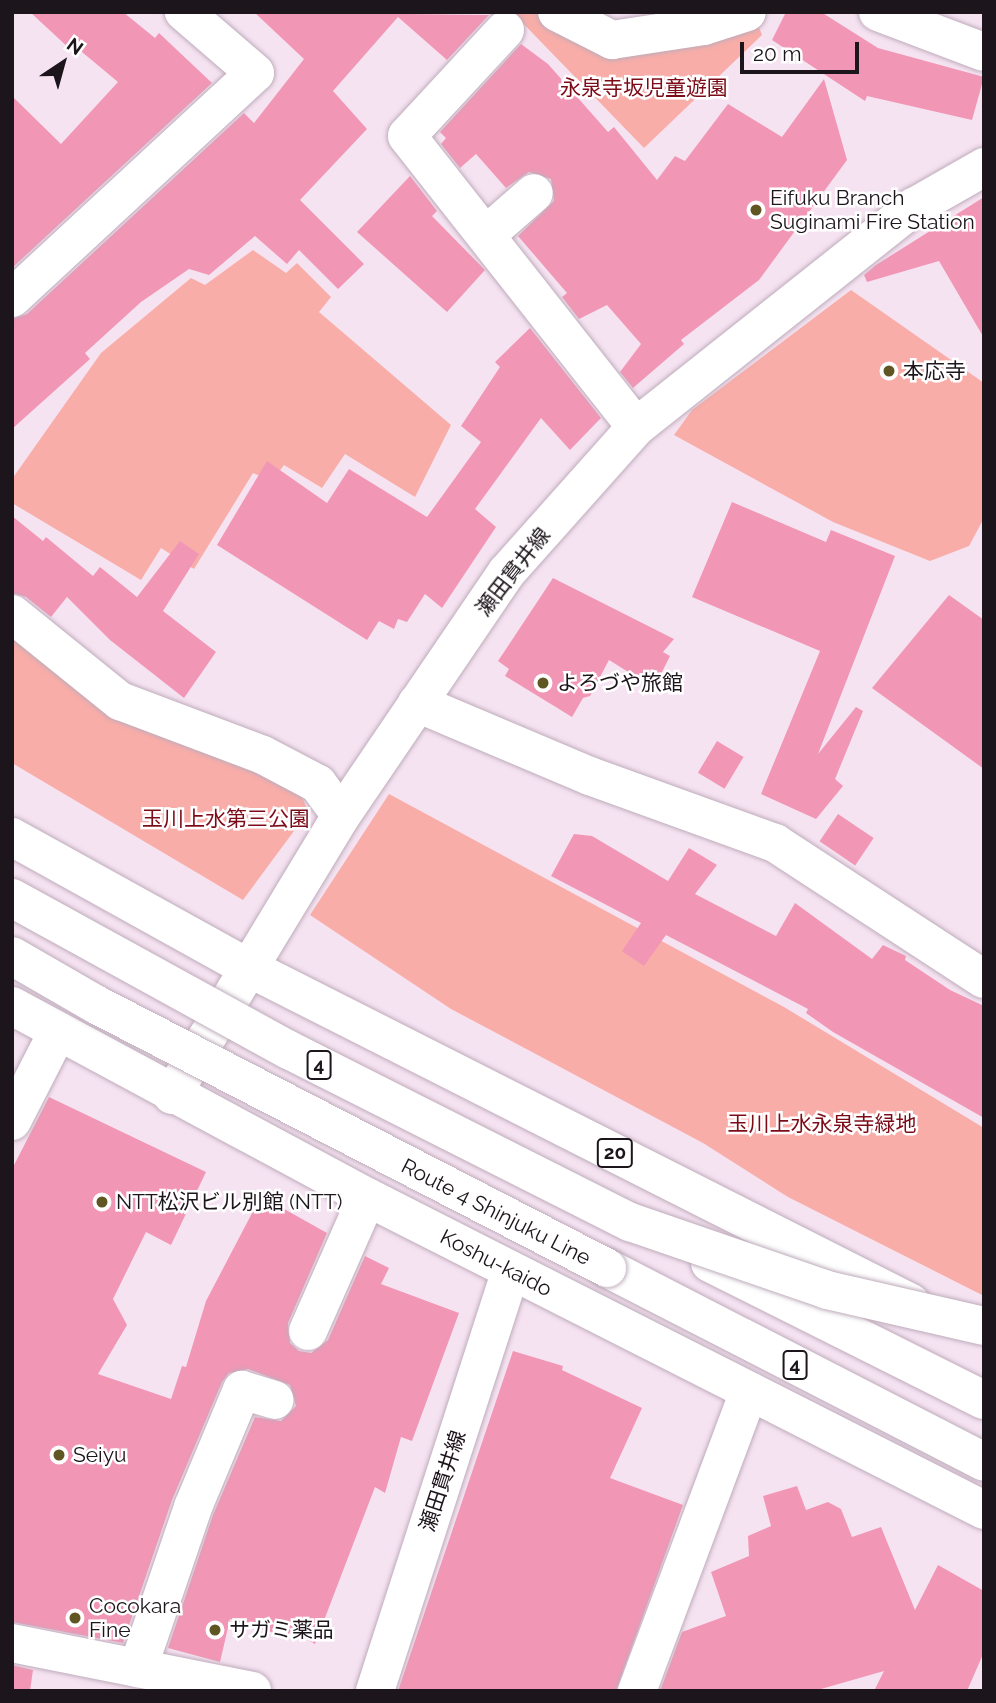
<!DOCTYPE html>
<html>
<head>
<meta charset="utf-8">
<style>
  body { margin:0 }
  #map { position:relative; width:996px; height:1703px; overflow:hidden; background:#f6e3f2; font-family:Raleway,"Noto Sans JP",sans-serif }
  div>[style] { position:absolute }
  .green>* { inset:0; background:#f9ada8 }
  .building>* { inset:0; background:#f197b5; transform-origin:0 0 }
  .roads { filter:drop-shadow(0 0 2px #beacbb) drop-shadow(0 0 2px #beacbb) }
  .minor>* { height:38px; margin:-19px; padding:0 19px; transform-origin:19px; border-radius:19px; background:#fff }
  .major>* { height:38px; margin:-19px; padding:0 19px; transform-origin:19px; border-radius:19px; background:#fff }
  .highway>* { height:38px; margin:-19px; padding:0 19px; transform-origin:19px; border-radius:19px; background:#fff }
  .bridges { filter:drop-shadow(0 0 2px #beacbb) drop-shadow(0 0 2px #beacbb) }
  .highway-bridge>* { height:38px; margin:-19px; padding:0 19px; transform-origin:19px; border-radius:19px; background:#fff }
  .dots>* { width:19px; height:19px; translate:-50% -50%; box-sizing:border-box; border:4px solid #fff; border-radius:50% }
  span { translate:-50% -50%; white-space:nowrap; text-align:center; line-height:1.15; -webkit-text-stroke:5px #fff; paint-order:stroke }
  .shield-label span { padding:2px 5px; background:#fff; border:2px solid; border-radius:5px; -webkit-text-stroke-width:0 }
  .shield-label { font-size:19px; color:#1c151b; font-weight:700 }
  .park-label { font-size:21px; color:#7c0b18 }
  .poi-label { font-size:21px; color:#1c151b }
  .left { translate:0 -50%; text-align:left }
  .street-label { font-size:21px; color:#1c151b }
  .frame { position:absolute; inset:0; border:14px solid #1c151b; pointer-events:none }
  .north { position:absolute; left:28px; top:28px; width:70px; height:70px; -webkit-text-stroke:5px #fff; paint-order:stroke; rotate:36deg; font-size:19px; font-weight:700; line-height:28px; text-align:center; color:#1c151b }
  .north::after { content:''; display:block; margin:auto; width:24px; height:32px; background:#1c151b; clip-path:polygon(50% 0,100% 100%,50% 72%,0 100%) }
  .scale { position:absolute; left:740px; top:42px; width:119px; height:32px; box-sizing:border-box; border:4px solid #1c151b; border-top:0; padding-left:9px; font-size:21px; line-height:24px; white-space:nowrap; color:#1c151b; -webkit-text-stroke:5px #fff; paint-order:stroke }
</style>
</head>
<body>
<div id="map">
  <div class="green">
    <i style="clip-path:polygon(512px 12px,538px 12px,611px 49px,756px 20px,762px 35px,644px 148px)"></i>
    <i style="clip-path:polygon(253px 250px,286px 273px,297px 263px,331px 297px,319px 312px,451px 425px,415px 497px,345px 454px,322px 488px,284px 465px,272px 481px,253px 473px,194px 569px,161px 548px,141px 580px,12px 503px,12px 479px,101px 353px,191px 278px,205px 285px)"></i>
    <i style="clip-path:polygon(851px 290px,984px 383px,984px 518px,969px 546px,930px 561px,833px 522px,674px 435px,692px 410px)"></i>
    <i style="clip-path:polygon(12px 630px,299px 789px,308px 812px,243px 900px,12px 763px)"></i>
    <i style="clip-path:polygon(389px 794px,784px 1007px,984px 1128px,984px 1296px,788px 1197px,703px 1143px,451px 1009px,310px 915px)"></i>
  </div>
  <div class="building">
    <i style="clip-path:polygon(30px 12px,123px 12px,155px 38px,159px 33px,212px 83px,12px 268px,12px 96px,61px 144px,118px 82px,76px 47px,71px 50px)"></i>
    <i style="clip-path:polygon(254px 12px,489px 15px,447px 60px,398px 17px,333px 91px,367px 129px,300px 200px,364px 264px,338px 289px,299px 250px,287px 264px,255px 236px,209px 275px,189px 269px,141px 302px,85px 353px,90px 359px,12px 429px,12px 319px,27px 314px,244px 113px,254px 123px,304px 59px)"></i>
    <i style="clip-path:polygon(786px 12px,821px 12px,878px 48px,984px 77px,972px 120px,867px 96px,865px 101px,772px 40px)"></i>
    <i style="clip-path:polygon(521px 44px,548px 64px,608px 132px,614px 127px,657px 180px,675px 156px,685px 161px,728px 104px,782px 137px,824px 79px,847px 160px,759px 280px,681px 340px,684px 344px,633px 388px,620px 372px,641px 344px,607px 305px,579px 319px,562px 297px,567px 293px,518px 236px,554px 201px,551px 179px,529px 172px,506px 188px,476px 154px,460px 168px,441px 144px,446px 138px,440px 132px)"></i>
    <i style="clip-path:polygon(410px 176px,437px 211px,432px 216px,485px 270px,447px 312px,357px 232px)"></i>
    <i style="clip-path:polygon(984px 197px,984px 338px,939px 261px,867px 282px,864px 275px,876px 265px)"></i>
    <i style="clip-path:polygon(530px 328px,601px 418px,570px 450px,541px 418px,475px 509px,496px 527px,442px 608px,425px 594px,407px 622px,398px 619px,394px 629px,379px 621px,367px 640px,217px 545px,267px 461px,327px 503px,349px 469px,427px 517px,481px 442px,461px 426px,500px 367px,495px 362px)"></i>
    <i style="clip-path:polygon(732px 502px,826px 542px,831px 530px,895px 556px,818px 754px,856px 707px,863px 711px,835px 779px,843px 786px,816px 819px,761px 794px,820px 651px,692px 597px)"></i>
    <i style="clip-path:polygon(12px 516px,43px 541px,46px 537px,93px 576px,100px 567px,137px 597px,180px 541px,199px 554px,163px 611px,216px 652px,184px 698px,110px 640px,67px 597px,51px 617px,26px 597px,12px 593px)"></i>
    <i style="clip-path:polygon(553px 578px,674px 639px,663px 652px,670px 656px,654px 688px,609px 660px,590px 696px,583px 698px,572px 717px,505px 676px,509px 669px,498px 661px)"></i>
    <i style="clip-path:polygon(949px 595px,984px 620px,984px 769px,872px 688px)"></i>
    <i style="left:717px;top:741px;width:31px;height:37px;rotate:31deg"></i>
    <i style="left:838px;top:814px;width:43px;height:33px;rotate:34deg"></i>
    <i style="clip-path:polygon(574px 834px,592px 836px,668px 881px,689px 848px,717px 865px,695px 894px,776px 936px,795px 903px,872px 959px,883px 945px,906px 956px,905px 960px,950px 990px,984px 1006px,984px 1118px,833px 1032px,806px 1013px,808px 1009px,666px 935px,644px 966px,622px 951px,641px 923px,551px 876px)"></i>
    <i style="clip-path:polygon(49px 1097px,206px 1172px,171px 1245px,146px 1232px,113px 1299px,127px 1325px,98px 1374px,171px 1399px,182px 1366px,186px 1367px,206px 1301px,261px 1196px,327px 1233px,288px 1323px,290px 1343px,299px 1351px,311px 1353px,328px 1340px,365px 1256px,389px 1268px,381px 1284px,459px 1313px,412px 1441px,401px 1437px,385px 1493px,375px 1487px,315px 1644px,291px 1630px,287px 1637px,230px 1619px,220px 1662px,168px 1648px,213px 1515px,255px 1417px,281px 1421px,296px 1406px,290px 1385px,248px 1369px,229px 1373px,222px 1382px,172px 1500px,123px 1643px,12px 1622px,12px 1169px)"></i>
    <i style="clip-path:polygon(513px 1351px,563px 1366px,562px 1370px,642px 1408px,610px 1478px,683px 1505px,616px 1691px,398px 1691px)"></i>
    <i style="clip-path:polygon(797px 1486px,806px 1510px,828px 1502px,841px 1509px,852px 1537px,881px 1527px,915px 1610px,938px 1565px,984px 1591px,984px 1652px,967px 1691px,874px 1691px,884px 1671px,814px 1691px,660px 1691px,682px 1632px,726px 1616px,711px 1572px,749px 1556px,748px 1536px,771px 1526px,763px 1496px)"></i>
    <i style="clip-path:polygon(12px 1665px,33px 1670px,30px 1691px,12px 1691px)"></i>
  </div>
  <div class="roads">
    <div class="minor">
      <i style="left:557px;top:12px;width:62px;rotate:27deg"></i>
      <i style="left:612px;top:40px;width:93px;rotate:-8.7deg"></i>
      <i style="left:704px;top:26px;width:45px;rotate:-18deg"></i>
      <i style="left:878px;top:12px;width:113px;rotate:20.7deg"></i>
      <i style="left:505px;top:30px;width:144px;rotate:132.8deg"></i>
      <i style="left:407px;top:136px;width:370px;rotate:51.8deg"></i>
      <i style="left:487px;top:234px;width:62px;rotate:-41.1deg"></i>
      <i style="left:12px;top:298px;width:331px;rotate:-42.8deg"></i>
      <i style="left:255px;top:73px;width:94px;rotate:-139.3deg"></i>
      <i style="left:12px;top:614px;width:139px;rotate:38.9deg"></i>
      <i style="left:120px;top:701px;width:153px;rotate:20.7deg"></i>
      <i style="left:263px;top:755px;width:62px;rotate:27.8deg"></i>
      <i style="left:318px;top:784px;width:39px;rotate:54deg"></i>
      <i style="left:417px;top:703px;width:188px;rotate:22.9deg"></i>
      <i style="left:590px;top:776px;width:197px;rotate:19.9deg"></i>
      <i style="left:775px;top:843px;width:249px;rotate:33.1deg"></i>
      <i style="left:12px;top:1121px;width:101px;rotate:-62.9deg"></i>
      <i style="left:308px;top:1331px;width:146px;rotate:-66.2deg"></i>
      <i style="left:138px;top:1668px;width:170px;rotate:-71.1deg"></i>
      <i style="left:193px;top:1507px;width:127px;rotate:-67.3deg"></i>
      <i style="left:242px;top:1390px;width:34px;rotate:17deg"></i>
      <i style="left:637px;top:1691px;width:320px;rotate:-69.5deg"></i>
    </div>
    <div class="major">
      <i style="left:172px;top:1095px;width:326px;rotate:-58.8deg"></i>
      <i style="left:341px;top:816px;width:295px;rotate:-55.8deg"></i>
      <i style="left:507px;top:572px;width:194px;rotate:-48.3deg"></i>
      <i style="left:636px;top:427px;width:355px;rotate:-38.4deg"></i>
      <i style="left:914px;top:207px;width:81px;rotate:-29.7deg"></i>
      <i style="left:12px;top:1643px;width:245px;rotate:11.3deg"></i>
      <i style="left:375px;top:1691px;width:441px;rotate:-72.1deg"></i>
    </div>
    <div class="highway">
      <i style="left:12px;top:837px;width:269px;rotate:29deg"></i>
      <i style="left:247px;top:967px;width:744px;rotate:26.84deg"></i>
      <i style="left:12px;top:1006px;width:403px;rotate:28.3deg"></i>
      <i style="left:367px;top:1197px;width:692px;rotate:26.9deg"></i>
      <i style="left:710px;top:1263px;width:306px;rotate:26.6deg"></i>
      <i style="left:607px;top:1268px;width:424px;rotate:27.2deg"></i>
    </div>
  </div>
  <div class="bridges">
    <div class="highway-bridge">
      <i style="left:12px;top:898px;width:316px;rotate:28.8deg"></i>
      <i style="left:289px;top:1050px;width:382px;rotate:26.8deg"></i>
      <i style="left:630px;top:1222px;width:208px;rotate:19deg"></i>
      <i style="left:827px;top:1290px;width:161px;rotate:12.9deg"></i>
      <i style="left:12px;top:956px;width:98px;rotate:30deg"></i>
      <i style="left:97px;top:1005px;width:574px;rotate:27.28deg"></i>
    </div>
  </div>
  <div class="dots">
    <i style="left:756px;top:210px;background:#5f5623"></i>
    <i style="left:889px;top:371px;background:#5f5623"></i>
    <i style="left:543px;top:683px;background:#5f5623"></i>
    <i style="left:102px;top:1202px;background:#5f5623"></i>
    <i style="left:59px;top:1455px;background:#5f5623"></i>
    <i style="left:75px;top:1618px;background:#5f5623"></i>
    <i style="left:215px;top:1630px;background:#5f5623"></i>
  </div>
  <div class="shield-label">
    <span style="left:319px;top:1065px">4</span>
    <span style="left:615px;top:1153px">20</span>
    <span style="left:795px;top:1365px">4</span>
  </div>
  <div class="park-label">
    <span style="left:644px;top:88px">永泉寺坂児童遊園</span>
    <span style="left:226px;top:819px">玉川上水第三公園</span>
    <span style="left:822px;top:1124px">玉川上水永泉寺緑地</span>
  </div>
  <div class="poi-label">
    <span class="left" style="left:770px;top:210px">Eifuku Branch<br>Suginami Fire Station</span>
    <span class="left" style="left:903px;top:371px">本応寺</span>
    <span class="left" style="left:557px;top:683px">よろづや旅館</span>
    <span class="left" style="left:116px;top:1202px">NTT松沢ビル別館 (NTT)</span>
    <span class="left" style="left:73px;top:1455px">Seiyu</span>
    <span class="left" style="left:89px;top:1618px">Cocokara<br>Fine</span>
    <span class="left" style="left:229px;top:1630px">サガミ薬品</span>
  </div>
  <div class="street-label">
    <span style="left:513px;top:572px;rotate:-52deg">瀬田貫井線</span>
    <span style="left:496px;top:1212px;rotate:27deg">Route 4 Shinjuku Line</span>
    <span style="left:496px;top:1263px;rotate:27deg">Koshu-kaido</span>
    <span style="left:443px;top:1481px;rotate:-72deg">瀬田貫井線</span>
  </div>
  <div class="frame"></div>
  <div class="north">N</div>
  <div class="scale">20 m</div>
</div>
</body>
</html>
